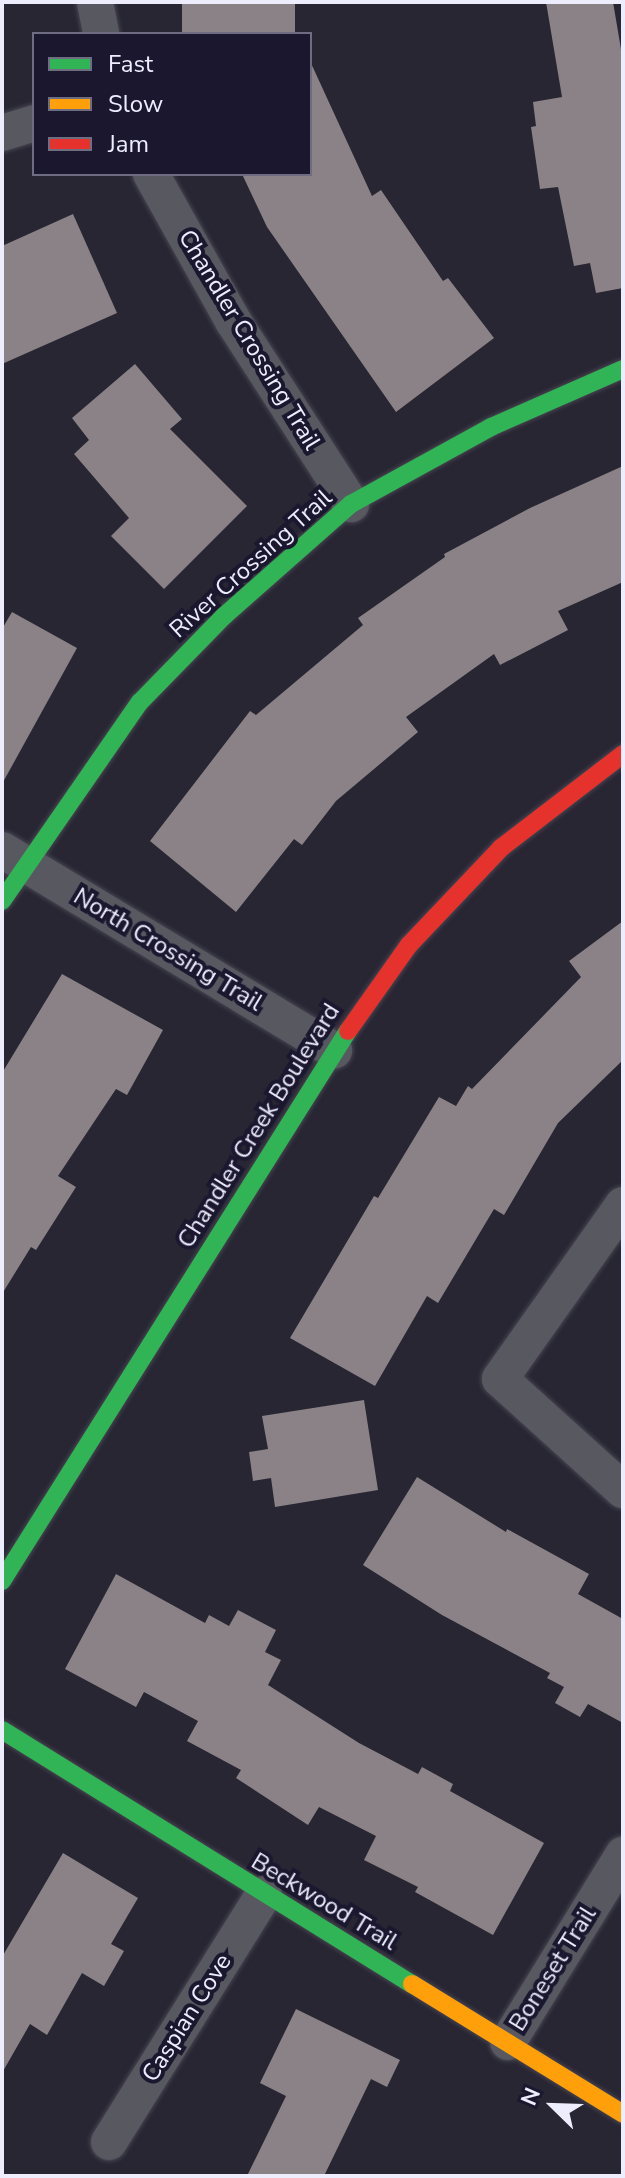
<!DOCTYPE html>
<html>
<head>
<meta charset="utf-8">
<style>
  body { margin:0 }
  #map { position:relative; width:625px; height:2178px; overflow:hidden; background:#282633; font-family:"Nunito Sans",sans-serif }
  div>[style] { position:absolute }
  .building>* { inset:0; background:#8a8286; transform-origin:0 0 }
  .roads { filter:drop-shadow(0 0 2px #464450) drop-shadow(0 0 2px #464450) }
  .street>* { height:36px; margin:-18px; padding:0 18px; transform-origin:18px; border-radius:18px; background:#585861 }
  .fast>* { height:18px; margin:-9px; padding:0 9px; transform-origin:9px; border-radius:9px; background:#30b455 }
  .slow>* { height:18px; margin:-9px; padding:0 9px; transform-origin:9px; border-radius:9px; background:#ff9f0a }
  .jam>* { height:18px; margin:-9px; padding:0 9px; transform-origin:9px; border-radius:9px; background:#e5322d }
  span { translate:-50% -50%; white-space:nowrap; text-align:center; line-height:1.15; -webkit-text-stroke:8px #1a172f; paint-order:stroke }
  .street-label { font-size:24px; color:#eeedfe }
  .frame { position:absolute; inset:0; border:4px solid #eeedfe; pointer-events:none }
  .legend { position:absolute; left:32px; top:32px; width:280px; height:144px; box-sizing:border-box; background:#1a172f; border:2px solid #6f6d82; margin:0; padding:10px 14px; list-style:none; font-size:24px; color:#eeedfe }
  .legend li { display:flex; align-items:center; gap:16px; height:40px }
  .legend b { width:40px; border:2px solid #6f6d82 }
  .north { position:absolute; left:513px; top:2066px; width:80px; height:80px; -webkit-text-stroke:6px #1a172f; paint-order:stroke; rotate:293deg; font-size:22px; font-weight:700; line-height:32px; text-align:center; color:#eeedfe }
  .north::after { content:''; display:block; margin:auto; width:28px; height:36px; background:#eeedfe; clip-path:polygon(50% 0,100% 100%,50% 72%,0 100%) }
</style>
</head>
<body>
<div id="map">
  <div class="building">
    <i style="left:182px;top:2px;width:113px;height:32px"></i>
    <i style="clip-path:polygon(546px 2px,613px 2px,623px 61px,623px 288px,596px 293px,590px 263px,574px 266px,558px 187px,540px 189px,531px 127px,536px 126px,533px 102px,562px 97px)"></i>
    <i style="clip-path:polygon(310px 61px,372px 196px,381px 190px,443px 281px,448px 278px,494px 338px,396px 412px,267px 227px,242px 174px,310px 174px)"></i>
    <i style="clip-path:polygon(73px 214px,117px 313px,2px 364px,2px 246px)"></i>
    <i style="clip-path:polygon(135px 364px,182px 419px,170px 429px,247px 506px,164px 589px,111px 536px,129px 518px,74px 454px,89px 440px,72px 418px)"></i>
    <i style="clip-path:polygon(623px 466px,623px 582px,558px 611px,568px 630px,500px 665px,494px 654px,406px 717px,418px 732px,336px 801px,302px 845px,294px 839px,236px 912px,150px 841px,250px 711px,256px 715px,363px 625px,358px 618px,445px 557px,444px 554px,530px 508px)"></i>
    <i style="clip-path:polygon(12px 612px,77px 648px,2px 784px,2px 629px)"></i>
    <i style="clip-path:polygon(623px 921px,623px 1060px,558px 1123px,504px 1215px,494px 1209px,438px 1303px,427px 1296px,375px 1386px,290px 1338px,374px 1196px,378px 1198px,439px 1097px,456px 1106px,468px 1086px,472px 1089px,581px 977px,569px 961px)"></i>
    <i style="clip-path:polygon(62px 974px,163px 1030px,127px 1095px,116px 1089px,58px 1176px,76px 1187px,36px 1250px,31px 1247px,2px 1294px,2px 1073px)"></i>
    <i style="clip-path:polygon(364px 1400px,378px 1490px,275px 1507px,271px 1478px,253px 1481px,249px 1452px,268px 1449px,262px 1416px)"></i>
    <i style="clip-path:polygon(417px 1477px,506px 1532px,507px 1529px,589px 1574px,578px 1594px,623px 1619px,623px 1723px,588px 1704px,580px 1717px,555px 1703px,564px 1687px,547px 1678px,550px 1673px,442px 1615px,363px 1565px)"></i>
    <i style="clip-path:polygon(116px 1574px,205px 1623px,209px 1615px,229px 1626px,238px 1610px,276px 1630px,265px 1652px,281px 1660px,268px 1685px,359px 1743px,418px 1774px,422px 1767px,453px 1784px,450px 1791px,544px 1843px,493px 1935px,415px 1892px,418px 1887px,364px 1860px,376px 1836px,319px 1807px,308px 1825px,236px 1778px,241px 1770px,187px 1741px,198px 1721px,144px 1692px,136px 1707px,65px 1669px)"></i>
    <i style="clip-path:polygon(63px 1853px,138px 1898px,111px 1944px,124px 1951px,104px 1986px,82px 1973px,47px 2035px,30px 2024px,2px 2073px,2px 1957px)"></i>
    <i style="clip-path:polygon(296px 2009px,400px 2060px,387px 2087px,371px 2079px,324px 2176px,247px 2176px,286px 2096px,260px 2083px)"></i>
  </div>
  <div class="roads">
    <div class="street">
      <i style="left:95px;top:2px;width:33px;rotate:79deg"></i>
      <i style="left:2px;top:133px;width:34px;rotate:-17deg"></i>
      <i style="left:151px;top:174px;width:168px;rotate:60.8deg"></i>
      <i style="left:233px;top:321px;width:218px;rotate:57.2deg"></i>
      <i style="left:2px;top:850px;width:388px;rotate:31.1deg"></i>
      <i style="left:623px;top:1205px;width:213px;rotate:125.3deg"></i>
      <i style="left:500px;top:1379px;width:166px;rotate:42.1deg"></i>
      <i style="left:508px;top:2042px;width:220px;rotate:-58.4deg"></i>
      <i style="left:109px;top:2142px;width:292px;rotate:-58deg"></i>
    </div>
    <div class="fast">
      <i style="left:2px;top:901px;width:242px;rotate:-55.3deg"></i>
      <i style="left:140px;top:702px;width:120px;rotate:-45.7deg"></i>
      <i style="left:224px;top:616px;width:169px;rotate:-41.4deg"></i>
      <i style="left:351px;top:504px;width:160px;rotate:-28.8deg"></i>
      <i style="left:491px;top:427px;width:144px;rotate:-23.7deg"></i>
      <i style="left:2px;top:1581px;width:650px;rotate:-57.83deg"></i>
      <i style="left:2px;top:1730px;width:482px;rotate:31.8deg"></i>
    </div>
    <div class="slow">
      <i style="left:412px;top:1984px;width:248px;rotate:31.6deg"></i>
    </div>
    <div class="jam">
      <i style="left:348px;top:1031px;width:105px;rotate:-54.7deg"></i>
      <i style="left:409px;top:945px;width:134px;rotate:-46.5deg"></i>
      <i style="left:501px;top:848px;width:154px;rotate:-37.6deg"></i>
    </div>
  </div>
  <div class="street-label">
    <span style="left:249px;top:340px;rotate:59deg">Chandler Crossing Trail</span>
    <span style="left:251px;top:564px;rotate:-42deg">River Crossing Trail</span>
    <span style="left:168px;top:950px;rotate:31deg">North Crossing Trail</span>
    <span style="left:259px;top:1126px;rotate:-58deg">Chandler Creek Boulevard</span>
    <span style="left:324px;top:1902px;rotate:31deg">Beckwood Trail</span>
    <span style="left:553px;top:1969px;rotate:-58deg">Boneset Trail</span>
    <span style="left:187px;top:2018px;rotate:-58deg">Caspian Cove</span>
  </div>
  <div class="frame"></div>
  <ul class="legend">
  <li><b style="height:10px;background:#30b455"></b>Fast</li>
  <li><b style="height:10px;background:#ff9f0a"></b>Slow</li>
  <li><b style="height:10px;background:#e5322d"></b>Jam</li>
  </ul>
  <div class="north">N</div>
</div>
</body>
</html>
